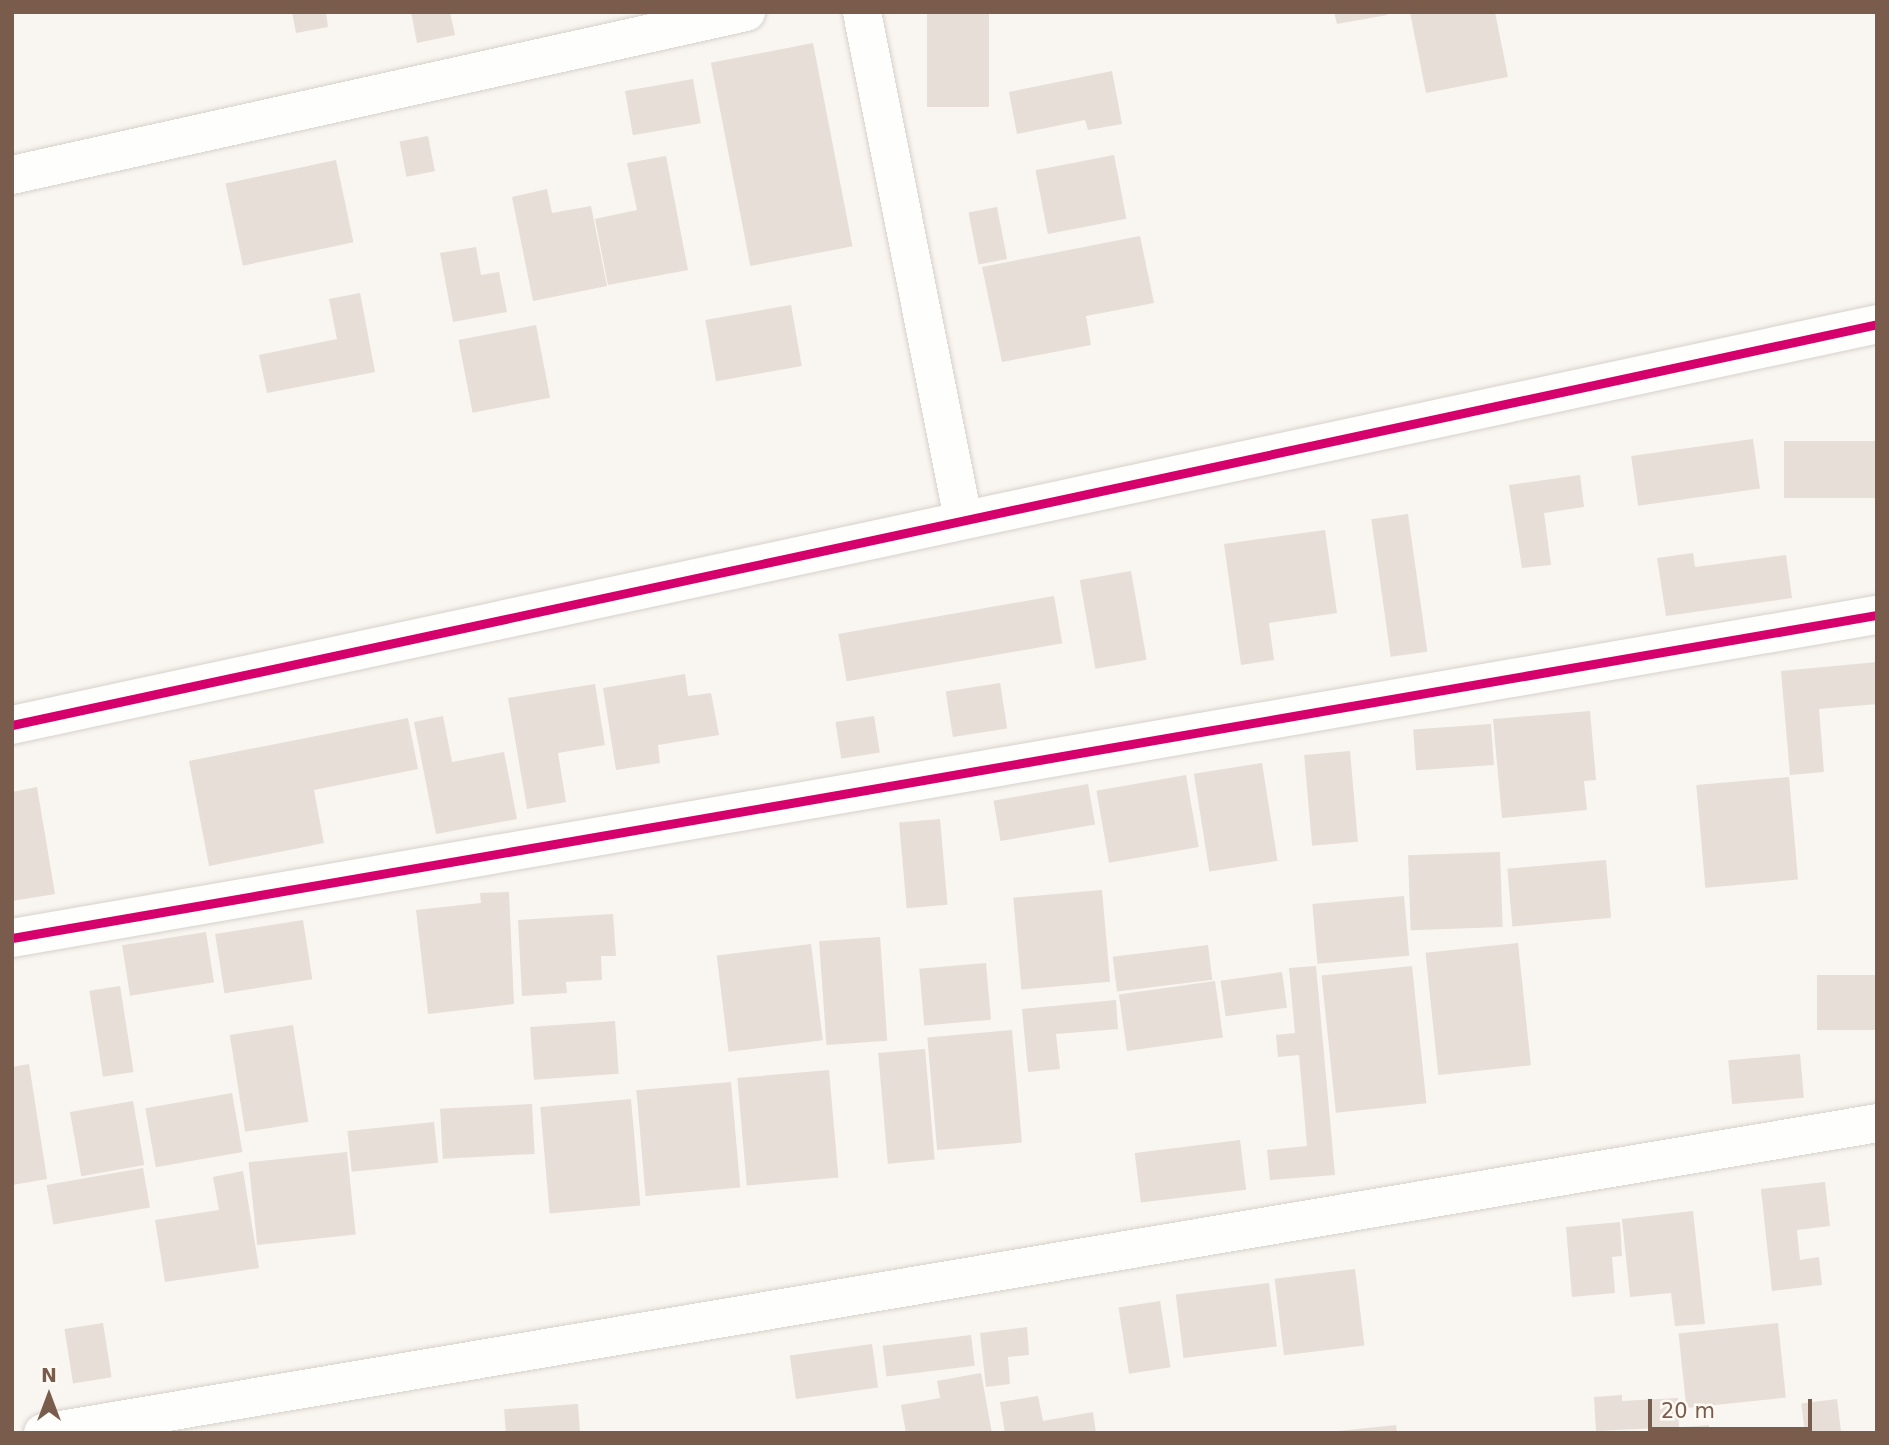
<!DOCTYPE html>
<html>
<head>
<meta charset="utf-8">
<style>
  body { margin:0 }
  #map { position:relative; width:1889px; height:1445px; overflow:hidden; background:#f9f5f0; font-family:"DejaVu Sans",sans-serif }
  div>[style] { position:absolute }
  .building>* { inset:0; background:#e6ded7; transform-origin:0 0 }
  .roads { filter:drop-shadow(0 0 2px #d7d1cb) drop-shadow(0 0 2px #d7d1cb) }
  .minor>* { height:38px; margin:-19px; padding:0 19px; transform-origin:19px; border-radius:19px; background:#fefefd }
  .cycleway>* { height:9px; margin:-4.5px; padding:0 4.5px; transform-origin:4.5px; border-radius:4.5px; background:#d6006c }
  span { translate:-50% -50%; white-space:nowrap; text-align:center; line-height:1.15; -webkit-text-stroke:5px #fffaf3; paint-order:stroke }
  .frame { position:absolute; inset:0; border:14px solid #7a5c4d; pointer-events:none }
  .north { position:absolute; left:14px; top:1361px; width:70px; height:70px; -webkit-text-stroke:5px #fffaf3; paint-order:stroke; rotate:0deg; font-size:19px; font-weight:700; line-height:28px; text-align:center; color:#7a5c4d }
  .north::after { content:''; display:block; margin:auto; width:24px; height:32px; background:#7a5c4d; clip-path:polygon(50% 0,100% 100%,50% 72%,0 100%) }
  .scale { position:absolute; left:1648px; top:1399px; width:164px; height:32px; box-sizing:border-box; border:4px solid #7a5c4d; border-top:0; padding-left:9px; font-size:21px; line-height:24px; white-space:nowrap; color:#7a5c4d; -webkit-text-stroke:5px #fffaf3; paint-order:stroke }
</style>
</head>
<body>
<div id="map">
  <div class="building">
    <i style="clip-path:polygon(292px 12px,326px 12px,328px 27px,296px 33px)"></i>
    <i style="clip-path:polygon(411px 12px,450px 12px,455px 35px,417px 43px)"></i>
    <i style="left:927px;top:12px;width:62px;height:95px"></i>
    <i style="clip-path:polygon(1334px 12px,1386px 12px,1387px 15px,1337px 24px)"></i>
    <i style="clip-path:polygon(1410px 12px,1495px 12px,1508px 77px,1426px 93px)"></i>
    <i style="left:813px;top:43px;width:207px;height:104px;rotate:79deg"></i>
    <i style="clip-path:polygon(1112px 71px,1122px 124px,1088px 130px,1085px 120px,1017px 134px,1009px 92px)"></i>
    <i style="left:693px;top:79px;width:45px;height:69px;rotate:80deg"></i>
    <i style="left:428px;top:136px;width:36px;height:29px;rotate:79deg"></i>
    <i style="left:1114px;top:155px;width:65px;height:80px;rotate:79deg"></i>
    <i style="clip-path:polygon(666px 156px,688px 270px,608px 285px,595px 219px,637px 210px,627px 163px)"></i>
    <i style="left:336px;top:160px;width:84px;height:113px;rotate:78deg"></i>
    <i style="clip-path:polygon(547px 189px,552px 213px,591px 206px,607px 286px,533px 301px,512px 197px)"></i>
    <i style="left:997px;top:207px;width:53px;height:29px;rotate:79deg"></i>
    <i style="clip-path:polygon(1140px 236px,1154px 303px,1086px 316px,1091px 345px,1002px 362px,982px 267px)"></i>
    <i style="clip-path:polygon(476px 247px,481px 275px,499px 272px,507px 312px,453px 322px,440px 253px)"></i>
    <i style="clip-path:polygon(360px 293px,375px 372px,267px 393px,259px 355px,337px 339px,329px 299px)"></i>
    <i style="left:791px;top:305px;width:62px;height:87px;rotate:80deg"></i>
    <i style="left:536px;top:325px;width:74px;height:79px;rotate:79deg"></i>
    <i style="left:1753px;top:439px;width:50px;height:123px;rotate:82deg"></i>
    <i style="left:1877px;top:441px;width:57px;height:93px;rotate:90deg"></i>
    <i style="clip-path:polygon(1580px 475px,1584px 507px,1544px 513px,1551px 565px,1522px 568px,1509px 485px)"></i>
    <i style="left:1408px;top:514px;width:139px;height:37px;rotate:82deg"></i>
    <i style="clip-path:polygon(1325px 530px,1337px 613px,1269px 623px,1274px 660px,1241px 665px,1224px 544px)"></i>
    <i style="clip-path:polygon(1693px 553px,1695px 567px,1786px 555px,1792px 598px,1666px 616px,1657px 558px)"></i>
    <i style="left:1131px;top:571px;width:90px;height:52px;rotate:80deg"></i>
    <i style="left:1054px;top:596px;width:48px;height:219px;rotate:80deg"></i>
    <i style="clip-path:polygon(1877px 662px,1877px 704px,1819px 709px,1824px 772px,1790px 775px,1781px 671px)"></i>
    <i style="clip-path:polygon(685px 674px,688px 696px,711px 693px,719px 735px,658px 745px,660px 763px,616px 770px,603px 688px)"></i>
    <i style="left:1000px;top:683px;width:46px;height:55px;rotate:81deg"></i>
    <i style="clip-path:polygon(595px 684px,605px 745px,558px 753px,566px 802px,527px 809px,508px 698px)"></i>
    <i style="clip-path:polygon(1590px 711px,1596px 780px,1584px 781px,1587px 810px,1502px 818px,1493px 719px)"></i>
    <i style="clip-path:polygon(443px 716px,452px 762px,504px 752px,517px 819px,436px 834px,414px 722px)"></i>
    <i style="left:874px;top:716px;width:37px;height:39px;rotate:81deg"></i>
    <i style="clip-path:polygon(408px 718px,418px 769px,314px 790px,324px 843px,209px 866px,189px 761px)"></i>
    <i style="left:1491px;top:724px;width:41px;height:78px;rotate:86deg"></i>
    <i style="left:1350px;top:751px;width:91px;height:46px;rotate:85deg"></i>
    <i style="left:1262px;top:763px;width:99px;height:69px;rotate:81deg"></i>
    <i style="left:1186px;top:775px;width:73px;height:91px;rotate:80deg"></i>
    <i style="left:1789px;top:777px;width:103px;height:93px;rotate:85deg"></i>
    <i style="left:1088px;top:784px;width:41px;height:96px;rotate:80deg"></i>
    <i style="clip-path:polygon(37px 787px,55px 894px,12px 901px,12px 792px)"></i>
    <i style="left:940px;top:819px;width:86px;height:41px;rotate:85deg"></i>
    <i style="left:1500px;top:852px;width:75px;height:92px;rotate:88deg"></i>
    <i style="left:1606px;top:860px;width:58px;height:99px;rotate:85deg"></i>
    <i style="left:1102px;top:890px;width:92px;height:89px;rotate:85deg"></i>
    <i style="clip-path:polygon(509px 892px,514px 1004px,428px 1014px,416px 910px,481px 903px,480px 893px)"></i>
    <i style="left:1404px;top:896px;width:60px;height:92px;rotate:85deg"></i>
    <i style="clip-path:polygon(613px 914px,616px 956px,601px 956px,602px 980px,566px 982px,567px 993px,522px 996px,518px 920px)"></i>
    <i style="left:303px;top:920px;width:60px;height:89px;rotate:81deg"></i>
    <i style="left:206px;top:932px;width:51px;height:85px;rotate:81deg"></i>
    <i style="left:880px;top:937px;width:104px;height:61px;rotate:86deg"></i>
    <i style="left:1518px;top:943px;width:123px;height:93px;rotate:84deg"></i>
    <i style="left:811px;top:944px;width:97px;height:95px;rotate:83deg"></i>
    <i style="left:1208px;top:945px;width:35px;height:96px;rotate:83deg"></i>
    <i style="left:986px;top:963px;width:57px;height:67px;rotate:85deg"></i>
    <i style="clip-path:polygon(1316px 966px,1335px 1175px,1270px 1180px,1267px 1150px,1307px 1146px,1299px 1055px,1278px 1057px,1276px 1035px,1295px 1033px,1289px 968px)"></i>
    <i style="left:1412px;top:966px;width:138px;height:91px;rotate:84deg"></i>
    <i style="left:1282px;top:972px;width:36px;height:62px;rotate:82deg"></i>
    <i style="left:1877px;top:975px;width:55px;height:60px;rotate:90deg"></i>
    <i style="left:1215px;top:981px;width:57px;height:97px;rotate:82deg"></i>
    <i style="left:120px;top:986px;width:87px;height:31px;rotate:81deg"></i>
    <i style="clip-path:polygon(1116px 1000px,1118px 1029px,1056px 1034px,1060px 1069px,1028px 1072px,1022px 1009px)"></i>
    <i style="left:615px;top:1021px;width:53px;height:85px;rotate:86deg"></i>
    <i style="left:293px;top:1025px;width:98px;height:64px;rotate:81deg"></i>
    <i style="left:1012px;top:1030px;width:113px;height:85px;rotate:85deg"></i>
    <i style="left:925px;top:1049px;width:111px;height:47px;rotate:85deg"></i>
    <i style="left:1800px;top:1054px;width:44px;height:72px;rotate:85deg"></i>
    <i style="clip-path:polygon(29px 1064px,47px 1179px,12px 1185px,12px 1067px)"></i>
    <i style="left:829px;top:1070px;width:108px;height:92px;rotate:85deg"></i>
    <i style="left:731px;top:1082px;width:106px;height:95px;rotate:85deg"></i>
    <i style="left:232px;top:1093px;width:60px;height:88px;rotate:80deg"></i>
    <i style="left:631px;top:1099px;width:107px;height:91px;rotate:85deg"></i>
    <i style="left:133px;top:1101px;width:65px;height:64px;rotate:80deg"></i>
    <i style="left:532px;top:1104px;width:50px;height:92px;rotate:87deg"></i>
    <i style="left:434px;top:1122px;width:41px;height:87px;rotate:84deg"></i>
    <i style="left:1240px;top:1140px;width:50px;height:106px;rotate:83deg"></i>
    <i style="left:347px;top:1152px;width:83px;height:99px;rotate:84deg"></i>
    <i style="left:143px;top:1168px;width:40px;height:98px;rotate:80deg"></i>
    <i style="clip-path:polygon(243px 1171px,259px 1268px,165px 1282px,155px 1220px,219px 1210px,213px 1177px)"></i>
    <i style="clip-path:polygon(1825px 1182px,1830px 1226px,1797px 1230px,1800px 1260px,1819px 1257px,1822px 1285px,1772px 1291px,1761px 1189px)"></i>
    <i style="clip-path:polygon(1693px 1211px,1705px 1324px,1675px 1326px,1671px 1293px,1630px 1297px,1622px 1219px)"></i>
    <i style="clip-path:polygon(1620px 1222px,1622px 1256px,1612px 1257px,1615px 1293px,1572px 1297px,1566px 1227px)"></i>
    <i style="left:1355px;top:1269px;width:77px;height:81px;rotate:83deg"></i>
    <i style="left:1269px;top:1283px;width:64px;height:94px;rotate:83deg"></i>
    <i style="left:1160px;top:1301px;width:67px;height:42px;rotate:81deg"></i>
    <i style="left:103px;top:1323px;width:55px;height:39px;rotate:81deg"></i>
    <i style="left:1778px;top:1323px;width:75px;height:100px;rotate:84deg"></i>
    <i style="clip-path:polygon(1027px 1327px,1029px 1355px,1008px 1357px,1010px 1384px,986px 1387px,980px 1333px)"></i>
    <i style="left:971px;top:1335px;width:31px;height:89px;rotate:83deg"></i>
    <i style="left:872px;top:1344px;width:44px;height:83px;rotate:82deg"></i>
    <i style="clip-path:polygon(981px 1373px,992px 1433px,906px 1433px,901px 1405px,940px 1398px,937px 1381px)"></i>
    <i style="clip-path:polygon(1622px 1395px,1622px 1401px,1678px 1398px,1679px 1427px,1596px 1431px,1594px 1397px)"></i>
    <i style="clip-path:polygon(1038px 1396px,1043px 1421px,1093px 1412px,1096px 1433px,1005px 1433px,1000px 1402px)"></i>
    <i style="left:1837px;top:1399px;width:34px;height:36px;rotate:83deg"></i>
    <i style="left:578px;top:1404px;width:29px;height:74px;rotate:86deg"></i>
    <i style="clip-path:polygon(1396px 1425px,1397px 1433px,1339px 1433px,1339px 1431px)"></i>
    <i style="clip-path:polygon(1709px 1425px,1709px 1433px,1683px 1433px,1682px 1427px)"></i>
  </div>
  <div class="roads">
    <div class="minor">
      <i style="left:862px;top:12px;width:517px;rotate:78.73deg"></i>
      <i style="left:12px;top:175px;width:752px;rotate:-12.52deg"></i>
      <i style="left:12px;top:725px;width:1908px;rotate:-12.13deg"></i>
      <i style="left:12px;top:938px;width:1893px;rotate:-9.83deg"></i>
      <i style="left:43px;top:1433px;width:1860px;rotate:-9.59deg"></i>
    </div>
  </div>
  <div class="cycleway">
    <i style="left:12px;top:725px;width:1908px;rotate:-12.13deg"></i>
    <i style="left:12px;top:938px;width:1893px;rotate:-9.83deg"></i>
  </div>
  <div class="frame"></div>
  <div class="north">N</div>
  <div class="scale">20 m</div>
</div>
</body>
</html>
